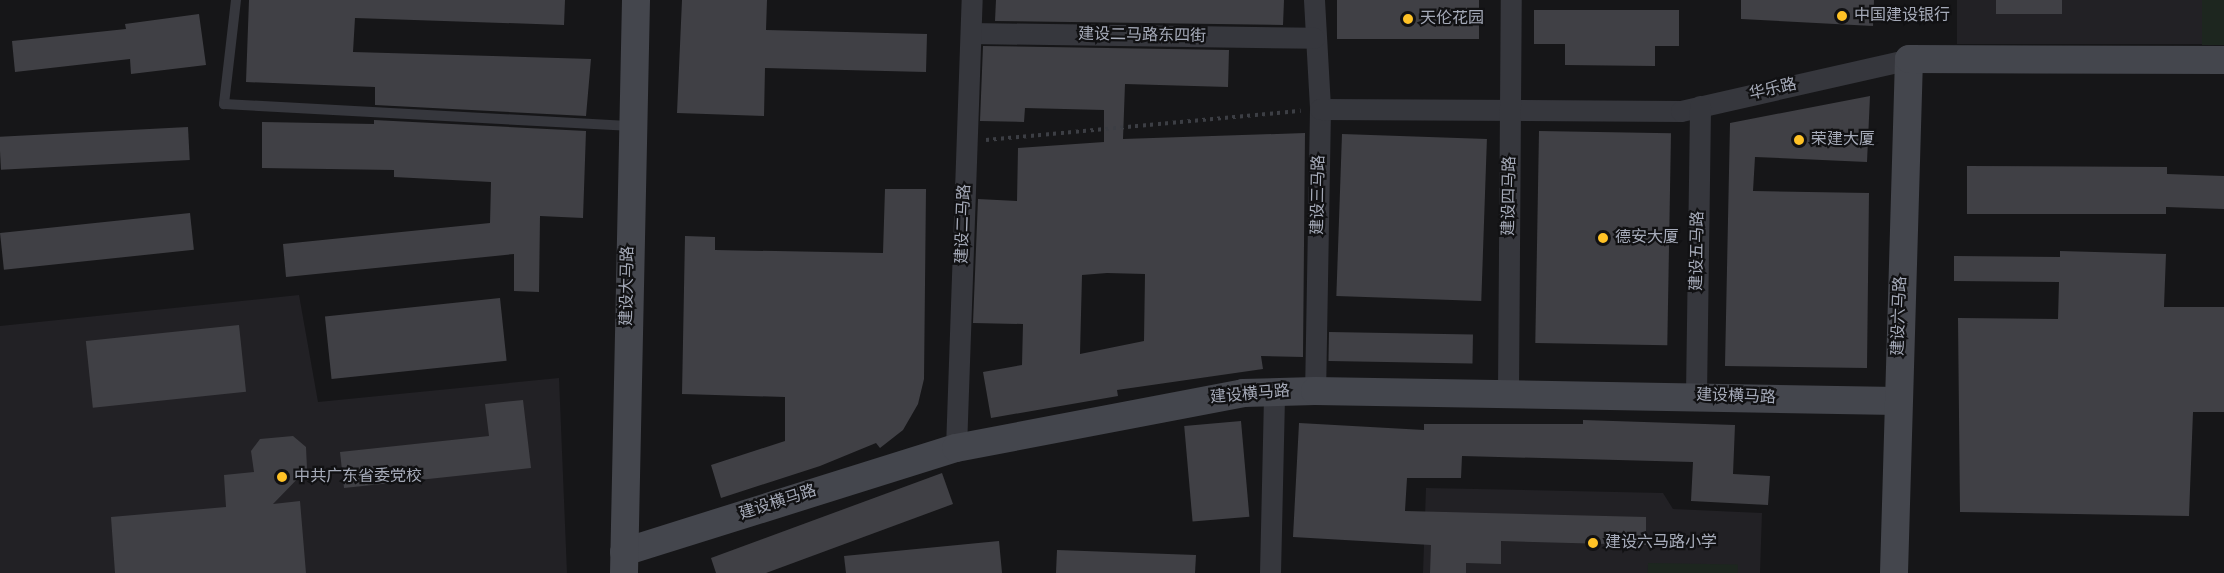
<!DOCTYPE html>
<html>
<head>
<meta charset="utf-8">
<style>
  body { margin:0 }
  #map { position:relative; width:2224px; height:573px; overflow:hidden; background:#161618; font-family:Overpass,"Noto Sans SC",sans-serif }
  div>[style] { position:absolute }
  .built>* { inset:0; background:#222125; transform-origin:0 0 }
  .green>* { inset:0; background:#1d261f; transform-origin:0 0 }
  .building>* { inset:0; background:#404045; transform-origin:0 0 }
  .path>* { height:4px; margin-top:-2px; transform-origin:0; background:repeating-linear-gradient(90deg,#3c3e44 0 3px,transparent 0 7.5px) }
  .lane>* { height:10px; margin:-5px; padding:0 5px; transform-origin:5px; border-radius:5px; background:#36373d }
  .street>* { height:21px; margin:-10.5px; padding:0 10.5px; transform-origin:10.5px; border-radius:10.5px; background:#36373d }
  .secondary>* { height:28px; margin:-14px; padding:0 14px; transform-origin:14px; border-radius:14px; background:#44464d }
  .dots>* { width:16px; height:16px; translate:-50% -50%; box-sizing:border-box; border:3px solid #111113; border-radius:50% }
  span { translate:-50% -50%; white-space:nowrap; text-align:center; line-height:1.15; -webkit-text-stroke:4.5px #111113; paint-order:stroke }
  .poi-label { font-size:16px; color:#a6abb9 }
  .left { translate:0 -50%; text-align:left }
  .street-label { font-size:16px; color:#a6abb9 }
</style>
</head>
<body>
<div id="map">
  <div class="built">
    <i style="left:1957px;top:0;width:267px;height:44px"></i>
    <i style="clip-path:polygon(299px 295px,318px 402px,559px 378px,567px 573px,0 573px,0 326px)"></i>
    <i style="clip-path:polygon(1426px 488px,1663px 493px,1673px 509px,1762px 513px,1760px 573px,1423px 573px)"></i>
  </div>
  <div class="green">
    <i style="left:2202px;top:0;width:22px;height:45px"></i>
    <i style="left:1648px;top:563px;width:90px;height:10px;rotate:1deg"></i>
  </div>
  <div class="building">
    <i style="clip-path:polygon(249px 0,565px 0,564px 25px,355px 18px,353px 52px,591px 59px,586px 116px,375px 105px,375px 87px,246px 82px)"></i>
    <i style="clip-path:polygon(682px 0,767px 0,766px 30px,927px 34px,926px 72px,765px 68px,764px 116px,677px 113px)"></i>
    <i style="clip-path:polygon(996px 0,1284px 0,1283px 25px,995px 21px)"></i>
    <i style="left:1337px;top:0;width:142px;height:39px"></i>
    <i style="clip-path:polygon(1741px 0,1874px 0,1873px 26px,1741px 19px)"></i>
    <i style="left:1996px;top:0;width:66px;height:14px"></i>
    <i style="clip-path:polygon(1534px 10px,1679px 10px,1679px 46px,1655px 46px,1655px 66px,1565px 65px,1565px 44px,1534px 44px)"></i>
    <i style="clip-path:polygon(199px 14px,206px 65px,131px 74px,130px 59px,15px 72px,12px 41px,126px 29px,125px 24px)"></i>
    <i style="clip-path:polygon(evenodd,983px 46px,1229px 50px,1228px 87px,1125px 84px,1123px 139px,1305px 133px,1303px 357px,1261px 356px,1263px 369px,1117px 390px,1118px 396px,991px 418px,983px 372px,1022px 365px,1023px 324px,973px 323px,978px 199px,1017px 201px,1018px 148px,1104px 142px,1104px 110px,1025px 108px,1024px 122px,980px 121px,983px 46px,1107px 273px,1145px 274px,1144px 341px,1080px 354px,1082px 275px,1107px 273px)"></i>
    <i style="clip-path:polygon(1870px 96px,1867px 162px,1755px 157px,1753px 191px,1869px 193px,1867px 368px,1725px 366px,1730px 123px)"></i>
    <i style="clip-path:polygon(374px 120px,586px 131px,583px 218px,540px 216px,539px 292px,514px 291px,514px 254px,286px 277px,283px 244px,490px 223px,491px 182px,394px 177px,394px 170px,262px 168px,262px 122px,374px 124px)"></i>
    <i style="left:188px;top:127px;width:33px;height:189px;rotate:87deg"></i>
    <i style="left:1539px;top:131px;width:132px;height:212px;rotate:1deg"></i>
    <i style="left:1342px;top:134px;width:145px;height:162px;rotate:2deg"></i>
    <i style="clip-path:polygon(1967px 166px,2167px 167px,2167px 174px,2224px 176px,2224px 209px,2166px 207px,2166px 214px,1967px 214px)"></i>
    <i style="clip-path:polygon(885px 189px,926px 189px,924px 379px,918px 404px,903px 430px,880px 448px,876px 443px,820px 466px,721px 498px,711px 465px,785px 441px,785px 397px,682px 394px,685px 236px,715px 237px,715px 250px,883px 253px)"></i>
    <i style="left:190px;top:213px;width:37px;height:191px;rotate:84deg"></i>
    <i style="clip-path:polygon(2060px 251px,2166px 254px,2164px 307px,2224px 307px,2224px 412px,2193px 412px,2189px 516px,1960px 512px,1958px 318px,2058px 319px,2059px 282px,1954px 281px,1954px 256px,2060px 257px)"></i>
    <i style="left:500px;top:298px;width:63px;height:176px;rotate:84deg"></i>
    <i style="left:239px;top:325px;width:67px;height:154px;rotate:84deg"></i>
    <i style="left:1329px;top:332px;width:144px;height:29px;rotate:1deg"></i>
    <i style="clip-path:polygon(523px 400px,531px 468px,344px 488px,340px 452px,489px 436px,485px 404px)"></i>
    <i style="clip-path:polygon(1583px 420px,1735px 425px,1733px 474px,1770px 476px,1768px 505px,1691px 501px,1693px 462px,1462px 456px,1461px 478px,1407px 478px,1405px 511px,1646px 517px,1646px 545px,1501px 541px,1501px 564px,1466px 563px,1466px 573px,1430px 573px,1431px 545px,1293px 537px,1299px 423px,1424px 430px,1424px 424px,1583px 424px)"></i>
    <i style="left:1241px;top:421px;width:96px;height:57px;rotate:85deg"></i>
    <i style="clip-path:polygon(293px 436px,306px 447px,307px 469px,273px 504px,300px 501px,306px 573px,115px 573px,111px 517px,226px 507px,224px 475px,254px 472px,251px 451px,260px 439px)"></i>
    <i style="clip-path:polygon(942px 473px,953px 504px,766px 573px,716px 573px,711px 558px)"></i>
    <i style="clip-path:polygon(999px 541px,1002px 573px,846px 573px,844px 556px)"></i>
    <i style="clip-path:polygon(1057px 550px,1196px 555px,1195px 573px,1056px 573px)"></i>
  </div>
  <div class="path">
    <i style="left:986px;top:140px;width:316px;rotate:-5.3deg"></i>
  </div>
  <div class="lane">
    <i style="left:236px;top:0;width:105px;rotate:96.6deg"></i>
    <i style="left:224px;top:104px;width:409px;rotate:3.1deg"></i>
  </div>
  <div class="street">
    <i style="left:1314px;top:0;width:109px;rotate:86.8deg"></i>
    <i style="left:1320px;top:109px;width:282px;rotate:91deg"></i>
    <i style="left:971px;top:33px;width:343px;rotate:0.8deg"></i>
    <i style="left:1320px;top:109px;width:361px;rotate:0.3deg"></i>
    <i style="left:1681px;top:111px;width:234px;rotate:-12.8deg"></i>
    <i style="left:1508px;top:393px;width:393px;rotate:-89.6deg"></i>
    <i style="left:1696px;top:395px;width:289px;rotate:-89.2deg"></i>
    <i style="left:956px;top:448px;width:448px;rotate:-88deg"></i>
    <i style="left:1270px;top:573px;width:182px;rotate:-88.7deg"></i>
  </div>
  <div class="secondary">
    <i style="left:624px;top:552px;width:348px;rotate:-17.4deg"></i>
    <i style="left:956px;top:448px;width:292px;rotate:-10.8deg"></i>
    <i style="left:1243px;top:393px;width:72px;rotate:-1.6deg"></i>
    <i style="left:1315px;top:391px;width:582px;rotate:0.98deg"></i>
    <i style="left:624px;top:573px;width:573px;rotate:-88.8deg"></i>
    <i style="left:1894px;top:573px;width:514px;rotate:-88.33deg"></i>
    <i style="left:1909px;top:59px;width:315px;rotate:0.2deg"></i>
  </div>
  <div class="dots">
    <i style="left:1842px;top:16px;background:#ffc226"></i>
    <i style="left:1408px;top:19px;background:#ffc226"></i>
    <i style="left:1799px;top:140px;background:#ffc226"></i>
    <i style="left:1603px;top:238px;background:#ffc226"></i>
    <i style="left:282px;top:477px;background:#ffc226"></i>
    <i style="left:1593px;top:543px;background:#ffc226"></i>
  </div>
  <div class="poi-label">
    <span class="left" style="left:1854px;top:16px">中国建设银行</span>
    <span class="left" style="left:1420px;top:19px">天伦花园</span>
    <span class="left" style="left:1811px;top:140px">荣建大厦</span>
    <span class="left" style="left:1615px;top:238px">德安大厦</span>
    <span class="left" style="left:294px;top:477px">中共广东省委党校</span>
    <span class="left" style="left:1605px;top:543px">建设六马路小学</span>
  </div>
  <div class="street-label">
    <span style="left:1142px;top:36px;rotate:1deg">建设二马路东四街</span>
    <span style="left:1773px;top:90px;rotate:-13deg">华乐路</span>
    <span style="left:1319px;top:195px;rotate:-89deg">建设三马路</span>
    <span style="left:1510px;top:196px;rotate:-89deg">建设四马路</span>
    <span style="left:964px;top:224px;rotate:-88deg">建设二马路</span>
    <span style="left:1698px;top:251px;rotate:-89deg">建设五马路</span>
    <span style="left:628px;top:286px;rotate:-89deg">建设大马路</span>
    <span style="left:1900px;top:316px;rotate:-88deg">建设六马路</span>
    <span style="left:1250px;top:395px;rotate:-5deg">建设横马路</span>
    <span style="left:1736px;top:397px;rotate:2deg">建设横马路</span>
    <span style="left:778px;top:503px;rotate:-18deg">建设横马路</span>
  </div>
</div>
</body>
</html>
